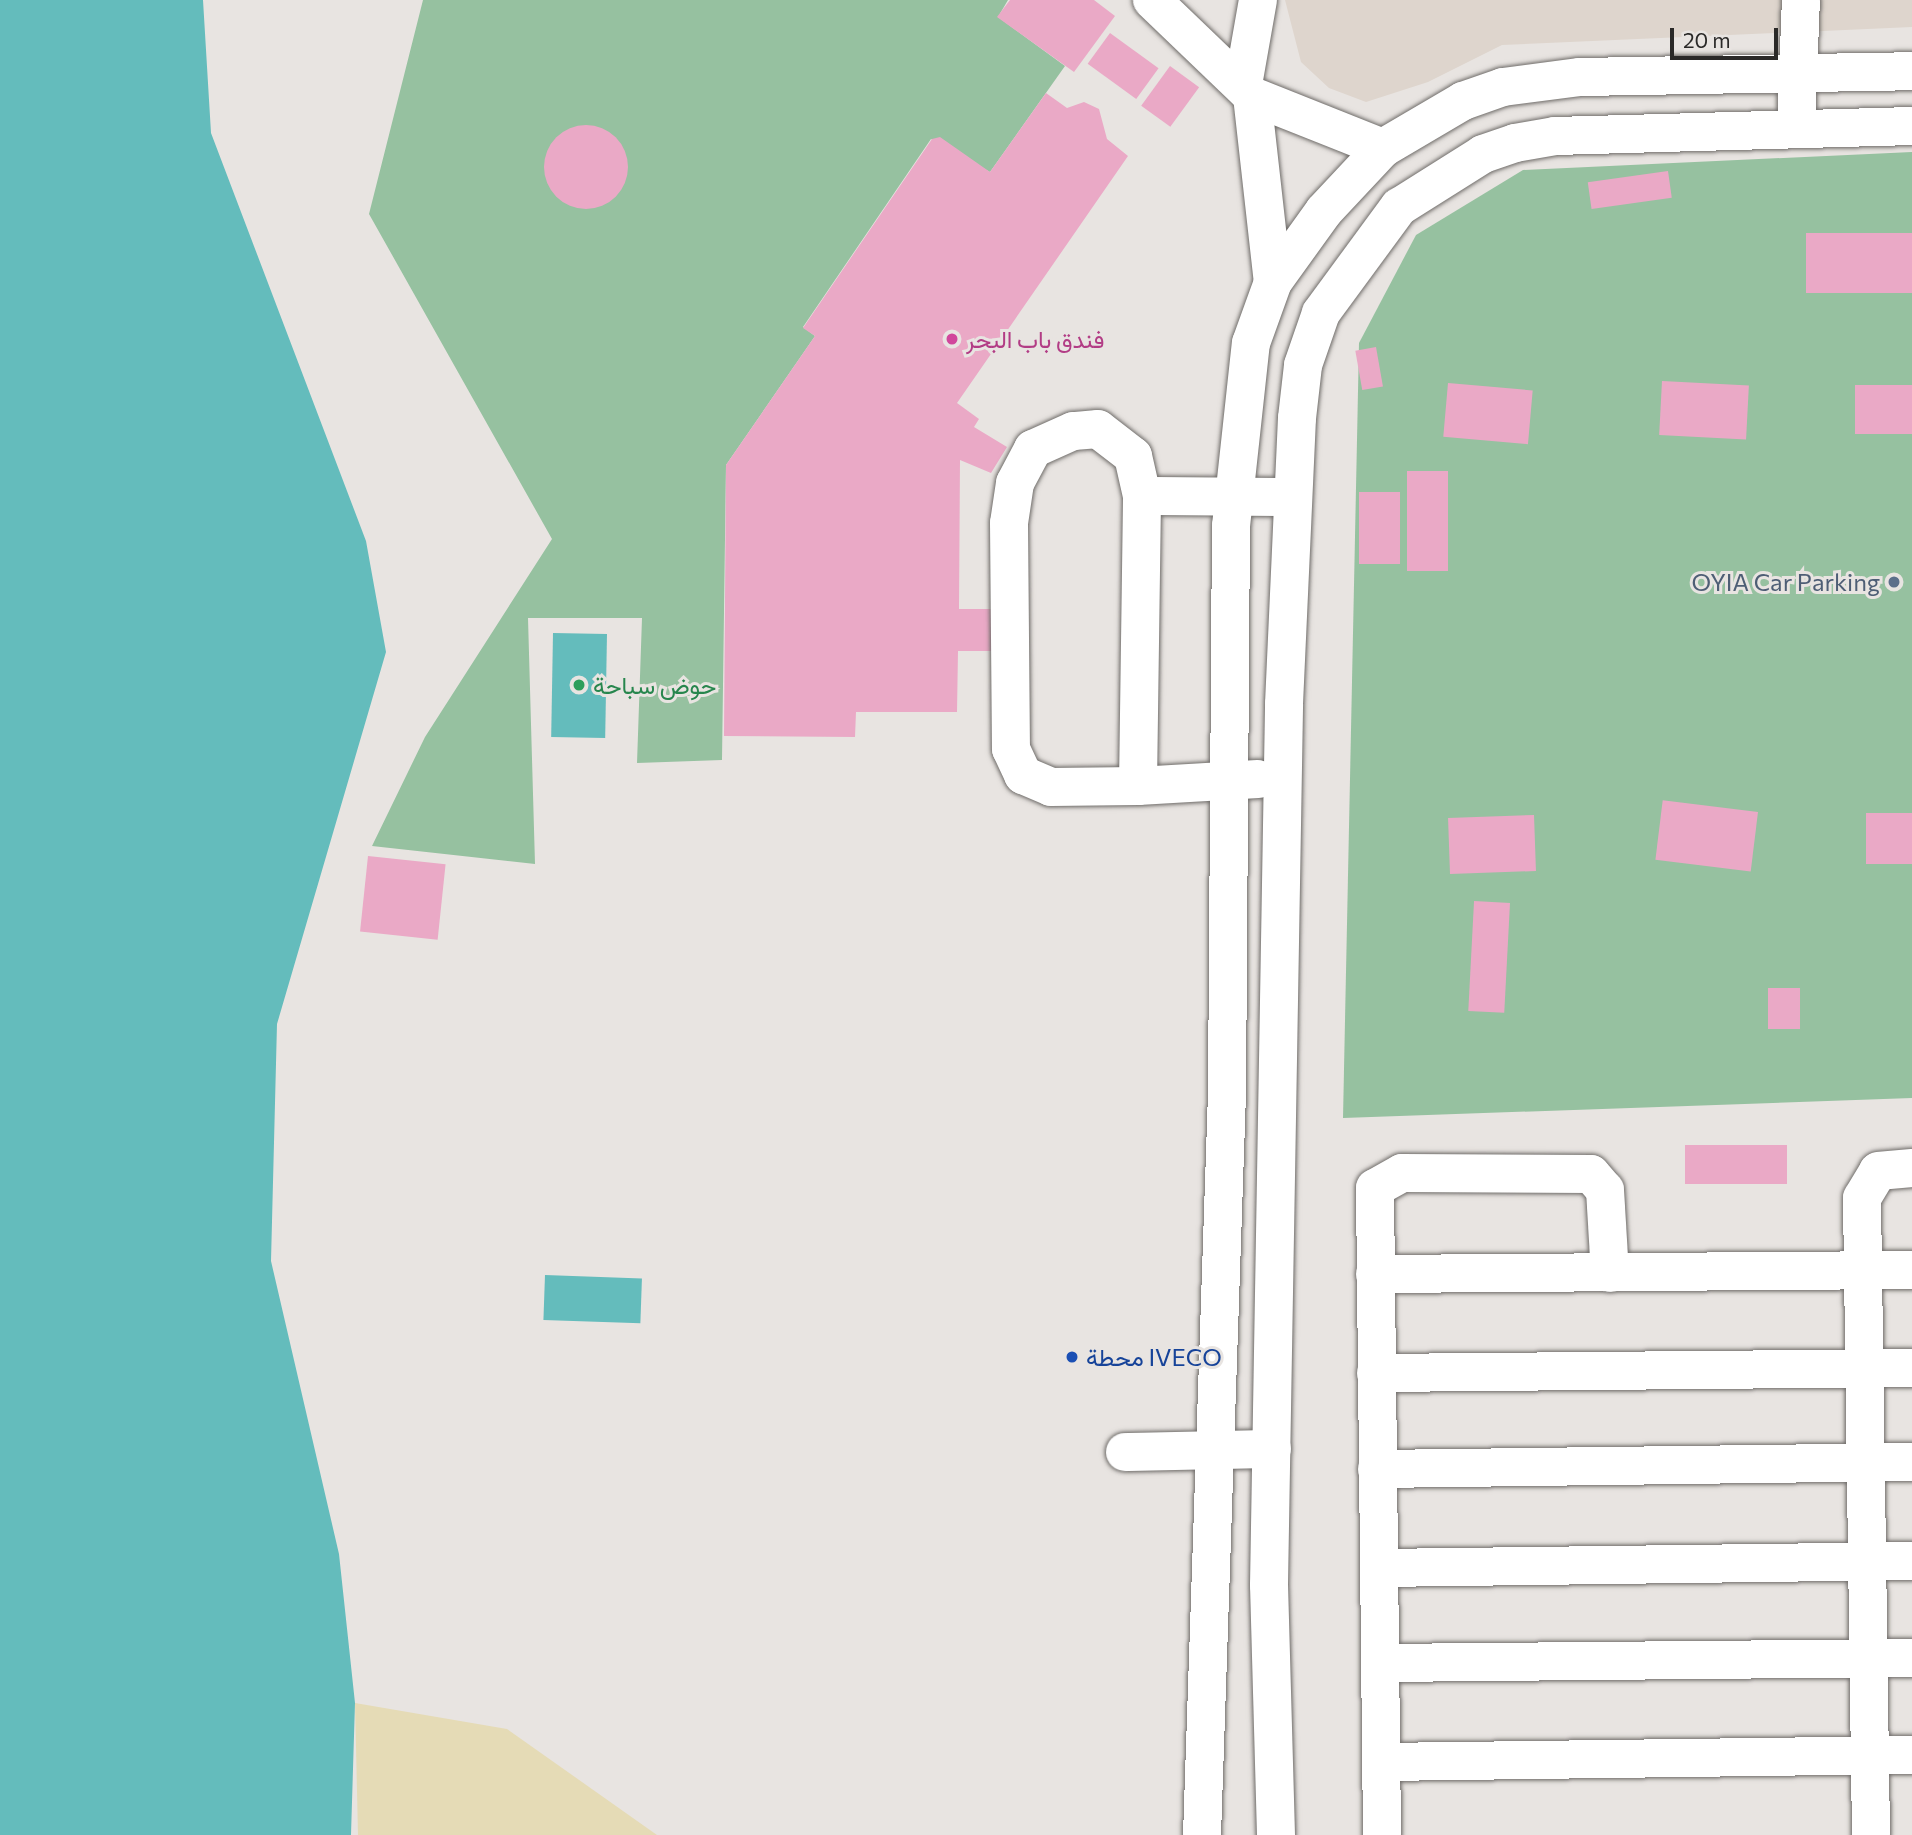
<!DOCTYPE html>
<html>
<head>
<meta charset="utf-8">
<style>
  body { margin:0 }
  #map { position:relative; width:1912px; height:1835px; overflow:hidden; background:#e8e4e1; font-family:Commissioner,Vazirmatn,sans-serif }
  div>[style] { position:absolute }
  .built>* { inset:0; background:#ded5cd }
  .green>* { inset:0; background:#96c1a0 }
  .sand>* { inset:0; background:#e5dbb6 }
  .water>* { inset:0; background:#64bcbc; transform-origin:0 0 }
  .building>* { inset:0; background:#eaa9c6; transform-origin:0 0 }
  .round { border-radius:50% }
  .roads { filter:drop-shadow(0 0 2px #6f6c69) drop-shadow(0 0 2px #6f6c69) }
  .minor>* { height:38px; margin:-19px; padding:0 19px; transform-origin:19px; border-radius:19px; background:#fff }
  .dots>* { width:19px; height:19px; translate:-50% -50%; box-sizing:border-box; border:4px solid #e8e4e1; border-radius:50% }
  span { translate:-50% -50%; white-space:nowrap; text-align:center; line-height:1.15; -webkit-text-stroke:6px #e8e4e1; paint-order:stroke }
  .hotel-label { font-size:24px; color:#b23c85 }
  .left { translate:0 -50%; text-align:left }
  .service-label { font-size:24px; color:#4e5e75 }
  .right { translate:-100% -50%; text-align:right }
  .leisure-label { font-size:24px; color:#27864d }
  .transit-label { font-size:24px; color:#164399 }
  .scale { position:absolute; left:1670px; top:28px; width:108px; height:32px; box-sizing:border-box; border:4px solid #2a2928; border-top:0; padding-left:9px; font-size:21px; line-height:24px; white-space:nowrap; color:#2a2928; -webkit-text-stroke:5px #e8e4e1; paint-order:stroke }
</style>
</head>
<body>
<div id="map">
  <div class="built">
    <i style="clip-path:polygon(1285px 0,1912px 0,1912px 27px,1502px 45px,1428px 82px,1366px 102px,1329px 88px,1301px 62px)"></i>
  </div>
  <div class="green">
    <i style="clip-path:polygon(423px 0,1008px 0,998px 17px,1065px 66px,990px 172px,931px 139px,803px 327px,815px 336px,726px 465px,722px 760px,637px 763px,642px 618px,528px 618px,535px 864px,372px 846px,425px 737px,552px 539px,369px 214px)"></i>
    <i style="clip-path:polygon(1912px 152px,1912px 1098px,1343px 1118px,1359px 343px,1416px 235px,1523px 170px)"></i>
  </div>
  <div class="sand">
    <i style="clip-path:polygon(355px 1703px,507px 1729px,657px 1835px,358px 1835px)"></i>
  </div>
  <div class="water">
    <i style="clip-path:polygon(0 0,203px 0,211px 133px,366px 541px,386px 652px,277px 1024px,271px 1261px,339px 1554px,355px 1703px,351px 1835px,0 1835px)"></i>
    <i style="left:553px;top:633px;width:54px;height:104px;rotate:1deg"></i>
    <i style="left:545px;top:1275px;width:97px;height:45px;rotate:2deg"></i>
  </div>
  <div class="building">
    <i style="clip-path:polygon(1010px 0,1094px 0,1115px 16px,1074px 72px,997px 17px)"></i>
    <i style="left:1110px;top:33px;width:60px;height:38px;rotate:36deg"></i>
    <i style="left:1170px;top:66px;width:36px;height:49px;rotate:36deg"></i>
    <i style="clip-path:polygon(1046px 93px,1067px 108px,1084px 102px,1099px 109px,1107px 139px,1128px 156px,957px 403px,979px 419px,974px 427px,1007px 447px,991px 473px,960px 460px,959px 609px,993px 609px,993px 651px,958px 651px,957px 712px,856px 712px,855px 737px,724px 736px,726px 465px,815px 336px,803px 328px,932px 139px,940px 137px,990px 172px)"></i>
    <i class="round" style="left:544px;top:125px;width:84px;height:84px"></i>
    <i style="left:1668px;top:171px;width:27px;height:81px;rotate:82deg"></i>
    <i style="left:1912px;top:233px;width:60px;height:106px;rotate:90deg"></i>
    <i style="left:1376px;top:347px;width:40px;height:21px;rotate:80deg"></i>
    <i style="left:1662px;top:381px;width:87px;height:54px;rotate:3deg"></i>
    <i style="left:1448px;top:383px;width:85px;height:54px;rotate:5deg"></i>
    <i style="left:1912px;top:385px;width:49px;height:57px;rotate:90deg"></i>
    <i style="left:1407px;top:471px;width:41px;height:100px"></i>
    <i style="left:1359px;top:492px;width:41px;height:72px"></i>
    <i style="left:1758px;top:812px;width:60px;height:96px;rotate:97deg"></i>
    <i style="left:1912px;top:813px;width:51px;height:46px;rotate:90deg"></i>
    <i style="left:1534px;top:815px;width:56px;height:86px;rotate:88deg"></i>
    <i style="left:368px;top:856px;width:78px;height:76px;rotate:6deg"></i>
    <i style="left:1510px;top:903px;width:110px;height:36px;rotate:93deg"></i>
    <i style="left:1768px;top:988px;width:32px;height:41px"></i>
    <i style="left:1787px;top:1145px;width:39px;height:102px;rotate:90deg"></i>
  </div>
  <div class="roads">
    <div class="minor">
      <i style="left:1152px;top:0;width:139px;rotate:43.8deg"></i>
      <i style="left:1252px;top:96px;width:141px;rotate:21.7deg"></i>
      <i style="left:1243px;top:85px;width:86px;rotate:-80deg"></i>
      <i style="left:1252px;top:96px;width:187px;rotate:83.6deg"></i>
      <i style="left:1796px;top:128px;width:128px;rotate:-87.8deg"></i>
      <i style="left:1142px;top:496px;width:150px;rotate:0.4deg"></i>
      <i style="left:1138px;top:786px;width:290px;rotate:-89.2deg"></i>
      <i style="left:1142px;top:496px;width:41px;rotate:-102.7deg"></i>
      <i style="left:1133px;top:456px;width:44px;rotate:-142.4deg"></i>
      <i style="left:1098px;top:429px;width:25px;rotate:175deg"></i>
      <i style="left:1073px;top:431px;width:44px;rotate:155.8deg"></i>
      <i style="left:1033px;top:449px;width:38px;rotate:118deg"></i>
      <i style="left:1015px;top:483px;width:40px;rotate:98.5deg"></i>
      <i style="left:1009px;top:523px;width:226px;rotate:89.5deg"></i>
      <i style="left:1011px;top:749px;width:29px;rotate:65deg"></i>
      <i style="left:1023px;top:775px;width:30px;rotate:23deg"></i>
      <i style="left:1051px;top:787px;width:87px;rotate:-0.7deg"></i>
      <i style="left:1138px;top:786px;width:120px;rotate:-3.3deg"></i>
      <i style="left:1375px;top:1274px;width:537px;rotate:-0.43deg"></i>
      <i style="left:1376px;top:1373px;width:536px;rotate:-0.53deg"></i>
      <i style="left:1125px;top:1452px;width:147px;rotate:-1.2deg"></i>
      <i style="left:1377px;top:1469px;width:535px;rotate:-0.75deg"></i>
      <i style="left:1379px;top:1568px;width:533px;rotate:-0.75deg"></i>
      <i style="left:1380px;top:1663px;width:532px;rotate:-0.54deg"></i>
      <i style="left:1381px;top:1762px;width:531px;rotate:-0.76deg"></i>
      <i style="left:1202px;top:1835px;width:741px;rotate:-88.07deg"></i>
      <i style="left:1227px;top:1094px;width:568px;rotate:-89.6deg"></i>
      <i style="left:1231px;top:526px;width:184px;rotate:-83.8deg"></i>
      <i style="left:1251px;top:343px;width:65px;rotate:-70.2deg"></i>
      <i style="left:1273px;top:282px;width:87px;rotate:-54.3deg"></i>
      <i style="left:1324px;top:211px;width:86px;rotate:-46.9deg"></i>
      <i style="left:1383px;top:148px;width:93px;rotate:-30.4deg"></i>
      <i style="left:1463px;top:101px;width:42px;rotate:-19.3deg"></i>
      <i style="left:1503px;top:87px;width:78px;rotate:-7.4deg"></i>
      <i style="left:1580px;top:77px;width:332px;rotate:-1deg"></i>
      <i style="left:1276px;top:1835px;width:250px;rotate:-91.6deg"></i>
      <i style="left:1269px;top:1585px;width:881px;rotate:-89.02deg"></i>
      <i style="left:1284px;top:704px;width:286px;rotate:-87.4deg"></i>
      <i style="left:1297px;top:418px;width:53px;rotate:-83.5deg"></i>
      <i style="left:1303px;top:365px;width:55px;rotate:-70.9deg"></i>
      <i style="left:1321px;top:313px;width:132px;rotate:-53.7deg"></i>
      <i style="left:1399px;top:207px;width:99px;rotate:-32.2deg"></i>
      <i style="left:1483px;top:154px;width:34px;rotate:-19deg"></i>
      <i style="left:1515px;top:143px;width:41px;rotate:-9.9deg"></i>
      <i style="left:1555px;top:136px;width:357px;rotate:-1.6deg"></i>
      <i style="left:1382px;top:1835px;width:647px;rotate:-90.62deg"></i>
      <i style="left:1375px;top:1188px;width:31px;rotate:-29deg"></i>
      <i style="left:1402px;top:1173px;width:189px;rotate:0.3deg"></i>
      <i style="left:1591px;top:1174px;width:21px;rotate:49deg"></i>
      <i style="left:1605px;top:1190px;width:83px;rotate:86.6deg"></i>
      <i style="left:1871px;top:1835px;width:637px;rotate:-90.81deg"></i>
      <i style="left:1862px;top:1198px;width:31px;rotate:-59deg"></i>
      <i style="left:1878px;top:1171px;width:34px;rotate:-5deg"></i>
    </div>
  </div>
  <div class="dots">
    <i style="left:952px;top:339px;background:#d1479c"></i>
    <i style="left:1894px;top:582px;background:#5c6f8a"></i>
    <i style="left:579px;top:685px;background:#2e9e5b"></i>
    <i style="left:1072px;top:1357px;background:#1a4fb4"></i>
  </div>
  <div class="hotel-label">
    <span class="left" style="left:966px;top:339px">فندق باب البحر</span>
  </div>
  <div class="service-label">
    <span class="right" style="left:1880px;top:582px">OYIA Car Parking</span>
  </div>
  <div class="leisure-label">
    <span class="left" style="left:593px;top:685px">حوض سباحة</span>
  </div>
  <div class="transit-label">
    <span class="left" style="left:1086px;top:1357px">محطة IVECO</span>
  </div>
  <div class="scale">20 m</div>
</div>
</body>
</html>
